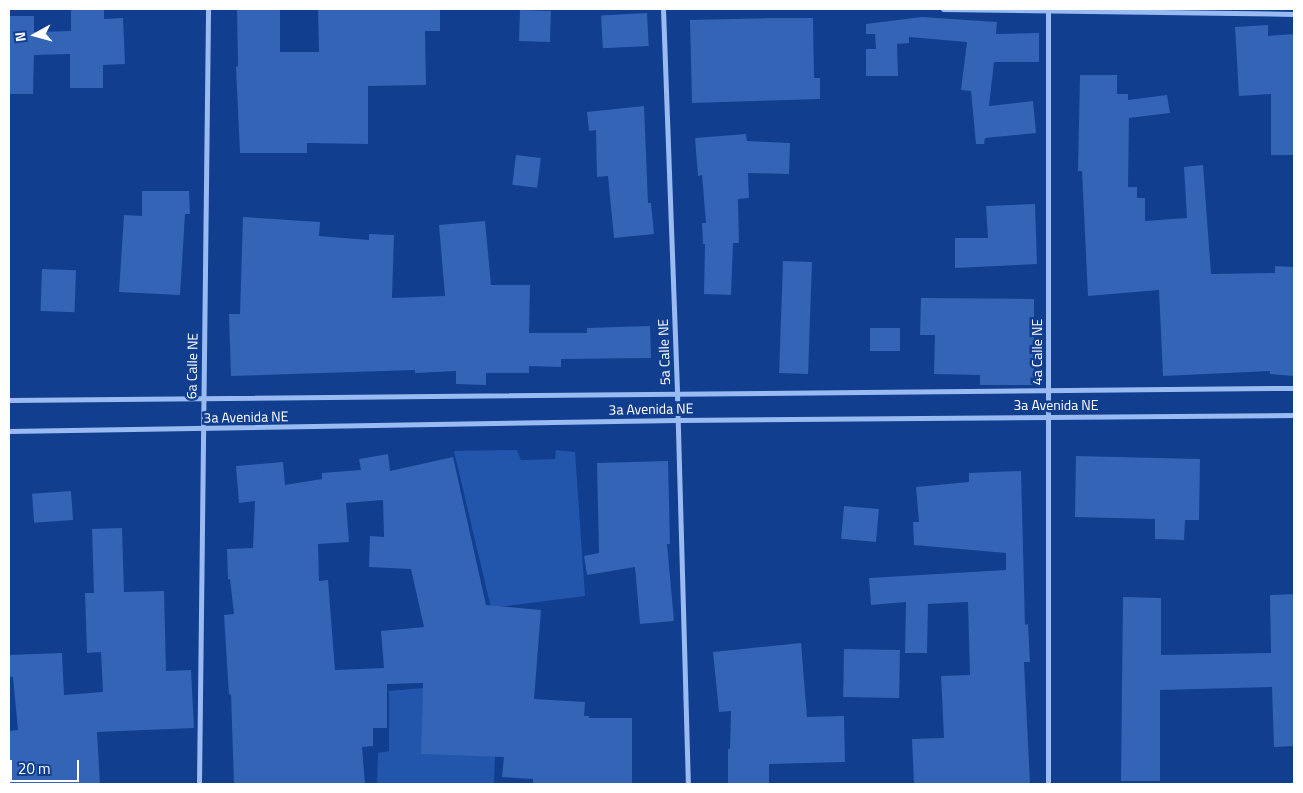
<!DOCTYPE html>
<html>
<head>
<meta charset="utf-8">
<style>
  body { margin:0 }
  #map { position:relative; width:1303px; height:793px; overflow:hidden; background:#113e8e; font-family:"Titillium Web",sans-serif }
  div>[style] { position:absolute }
  .green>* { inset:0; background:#2256ad }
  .building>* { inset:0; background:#3464b5; transform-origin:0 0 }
  .street>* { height:5px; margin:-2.5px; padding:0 2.5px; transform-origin:2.5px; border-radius:2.5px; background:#99bbf2 }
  span { translate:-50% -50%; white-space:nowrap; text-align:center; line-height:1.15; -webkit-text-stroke:5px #113e8e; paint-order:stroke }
  .street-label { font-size:14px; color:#fff }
  .frame { position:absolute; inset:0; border:10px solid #fff; pointer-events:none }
  .north { position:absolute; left:10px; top:10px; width:50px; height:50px; -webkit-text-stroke:4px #113e8e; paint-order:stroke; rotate:263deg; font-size:14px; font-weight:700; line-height:20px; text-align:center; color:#fff }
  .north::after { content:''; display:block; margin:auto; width:18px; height:22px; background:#fff; clip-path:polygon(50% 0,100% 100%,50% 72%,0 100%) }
  .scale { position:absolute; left:10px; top:760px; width:69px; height:22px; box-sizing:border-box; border:2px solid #fff; border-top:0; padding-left:6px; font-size:15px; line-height:18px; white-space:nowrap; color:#fff; -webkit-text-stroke:4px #113e8e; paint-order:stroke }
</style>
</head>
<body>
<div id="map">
  <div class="green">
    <i style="clip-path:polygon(517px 450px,521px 460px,555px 459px,556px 450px,575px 452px,585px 596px,491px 608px,454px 451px)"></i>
    <i style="clip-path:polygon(423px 688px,422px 724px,496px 728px,494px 784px,377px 784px,378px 753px,389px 751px,389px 691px)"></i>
  </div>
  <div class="building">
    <i style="clip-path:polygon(71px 9px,104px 9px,104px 19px,123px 18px,125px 64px,103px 65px,103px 88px,70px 88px,70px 54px,34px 55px,33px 94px,9px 94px,9px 16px,34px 16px,34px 32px,71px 31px)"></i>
    <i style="clip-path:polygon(237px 9px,280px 9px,280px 52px,319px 52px,318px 9px,440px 9px,440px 31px,425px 31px,426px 85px,368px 86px,368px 144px,307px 143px,307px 153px,240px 153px,236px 67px,238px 66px)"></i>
    <i style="left:520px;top:10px;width:31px;height:31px;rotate:2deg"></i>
    <i style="left:647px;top:13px;width:33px;height:46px;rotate:87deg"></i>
    <i style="clip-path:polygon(922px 17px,997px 22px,996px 34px,1039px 33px,1039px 62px,994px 62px,989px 106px,1033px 101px,1036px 133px,985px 138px,984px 144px,976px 144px,971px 91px,961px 90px,967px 42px,909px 37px,909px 43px,897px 44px,898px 76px,866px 76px,866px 49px,876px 49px,875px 34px,866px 34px,866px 24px)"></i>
    <i style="clip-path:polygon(770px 18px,813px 18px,814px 78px,820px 78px,820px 99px,692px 103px,690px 20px)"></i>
    <i style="clip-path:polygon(1268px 25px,1268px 36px,1294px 34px,1294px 155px,1271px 155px,1271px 94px,1239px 96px,1235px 27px)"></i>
    <i style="clip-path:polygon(1080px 75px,1117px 75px,1117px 94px,1128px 94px,1128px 100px,1167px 95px,1170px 113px,1129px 118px,1128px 187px,1137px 187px,1137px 198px,1145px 198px,1145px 221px,1187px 218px,1184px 167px,1203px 165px,1211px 274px,1275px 273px,1275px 266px,1294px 267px,1294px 376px,1270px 374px,1270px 371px,1163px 376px,1159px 290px,1088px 296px,1082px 171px,1078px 171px)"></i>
    <i style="clip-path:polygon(644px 106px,648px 203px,651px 203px,654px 234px,614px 238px,608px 176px,597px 177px,596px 130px,589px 131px,587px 112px)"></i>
    <i style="clip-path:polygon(746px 134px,747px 141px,790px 143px,789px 174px,748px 173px,749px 198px,738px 199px,739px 243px,733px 243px,731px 295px,704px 294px,705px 244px,703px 244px,702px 223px,706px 223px,702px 175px,698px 176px,695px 138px)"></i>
    <i style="left:516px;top:155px;width:25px;height:30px;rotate:7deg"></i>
    <i style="clip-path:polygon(142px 191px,189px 191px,190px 214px,185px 214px,180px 295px,119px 292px,124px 215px,142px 216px)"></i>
    <i style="clip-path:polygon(1035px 204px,1037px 264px,955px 268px,955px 238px,988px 238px,986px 206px)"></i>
    <i style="clip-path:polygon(243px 217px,320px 222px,319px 236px,369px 240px,369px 234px,394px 235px,392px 298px,445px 296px,439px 225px,485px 221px,491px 285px,530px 285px,529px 333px,587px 333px,587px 328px,650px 326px,651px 358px,561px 359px,561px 367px,529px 366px,529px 373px,486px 373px,486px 385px,456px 384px,456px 371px,415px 373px,415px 370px,231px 376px,229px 314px,240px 314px)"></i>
    <i style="left:783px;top:261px;width:29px;height:112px;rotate:2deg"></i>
    <i style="left:42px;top:269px;width:34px;height:42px;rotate:2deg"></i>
    <i style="clip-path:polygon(921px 298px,1034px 299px,1034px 385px,980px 385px,980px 375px,934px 374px,935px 335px,920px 335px)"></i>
    <i style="left:870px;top:328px;width:30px;height:23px"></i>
    <i style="clip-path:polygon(evenodd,388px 454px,390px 471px,453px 457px,486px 605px,541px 610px,534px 699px,585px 702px,584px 716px,589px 716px,589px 718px,632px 718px,632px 783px,533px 784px,533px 779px,502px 777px,504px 757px,421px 754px,423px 683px,387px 684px,387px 728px,373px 728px,373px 746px,362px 747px,365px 784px,234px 784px,231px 694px,229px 695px,224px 615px,234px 614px,230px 579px,228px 579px,227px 549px,253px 548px,255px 501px,239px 503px,236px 466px,283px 462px,285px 485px,322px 479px,322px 473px,361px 470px,359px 459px,388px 454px,383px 500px,384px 537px,370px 536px,369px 567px,411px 569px,424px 627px,381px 631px,384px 668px,335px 670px,328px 580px,319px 581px,318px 544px,349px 542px,346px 503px,383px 500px)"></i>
    <i style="clip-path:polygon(1076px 456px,1200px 459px,1199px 520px,1185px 520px,1184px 540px,1155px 539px,1155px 519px,1075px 517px)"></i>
    <i style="clip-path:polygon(668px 461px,670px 544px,667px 544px,674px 621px,640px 624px,635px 567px,587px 575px,584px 556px,599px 553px,597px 463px)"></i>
    <i style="clip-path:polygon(1021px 471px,1025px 625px,1028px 624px,1030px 662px,1024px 662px,1030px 783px,914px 784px,912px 739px,944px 738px,941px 676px,970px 675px,968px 602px,928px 604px,927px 653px,905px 653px,906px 602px,871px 605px,869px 578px,1006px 570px,1006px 553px,914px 545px,913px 522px,919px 522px,916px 487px,969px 482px,969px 473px)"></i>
    <i style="left:71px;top:491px;width:29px;height:39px;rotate:86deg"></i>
    <i style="left:844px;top:506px;width:35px;height:33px;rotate:5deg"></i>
    <i style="clip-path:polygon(122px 528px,124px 592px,164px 591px,166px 671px,191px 670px,194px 728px,97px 732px,100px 784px,9px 784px,9px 731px,18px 730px,13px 677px,9px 677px,9px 655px,62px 653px,64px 695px,103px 692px,101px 652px,87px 653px,85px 593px,94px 593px,92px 529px)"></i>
    <i style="clip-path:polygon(1294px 594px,1294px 746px,1274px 747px,1272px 687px,1160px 690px,1160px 781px,1121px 781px,1123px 597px,1161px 598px,1161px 655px,1271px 653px,1270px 595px)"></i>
    <i style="clip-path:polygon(801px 643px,807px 717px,844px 716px,845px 762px,769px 764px,769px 784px,728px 784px,728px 749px,730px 749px,731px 711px,719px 712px,713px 652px)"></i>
    <i style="left:844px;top:649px;width:56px;height:48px;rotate:1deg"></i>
  </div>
  <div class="street">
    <i style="left:663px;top:9px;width:385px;rotate:87.9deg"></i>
    <i style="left:677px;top:394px;width:390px;rotate:88.4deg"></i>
    <i style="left:943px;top:9px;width:351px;rotate:0.8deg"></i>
    <i style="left:9px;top:400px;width:1285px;rotate:-0.54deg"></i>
    <i style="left:9px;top:431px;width:668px;rotate:-0.94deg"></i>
    <i style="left:677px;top:420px;width:617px;rotate:-0.46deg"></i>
    <i style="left:199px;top:784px;width:775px;rotate:-89.33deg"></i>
    <i style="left:1048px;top:784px;width:775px;rotate:-90deg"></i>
  </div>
  <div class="street-label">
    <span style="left:664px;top:352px;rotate:-92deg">5a Calle NE</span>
    <span style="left:1037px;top:352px;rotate:-90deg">4a Calle NE</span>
    <span style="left:192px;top:366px;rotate:-89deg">6a Calle NE</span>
    <span style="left:1056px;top:405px">3a Avenida NE</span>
    <span style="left:651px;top:409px;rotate:-1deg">3a Avenida NE</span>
    <span style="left:246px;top:417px;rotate:-1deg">3a Avenida NE</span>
  </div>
  <div class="frame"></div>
  <div class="north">N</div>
  <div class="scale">20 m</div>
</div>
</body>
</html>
